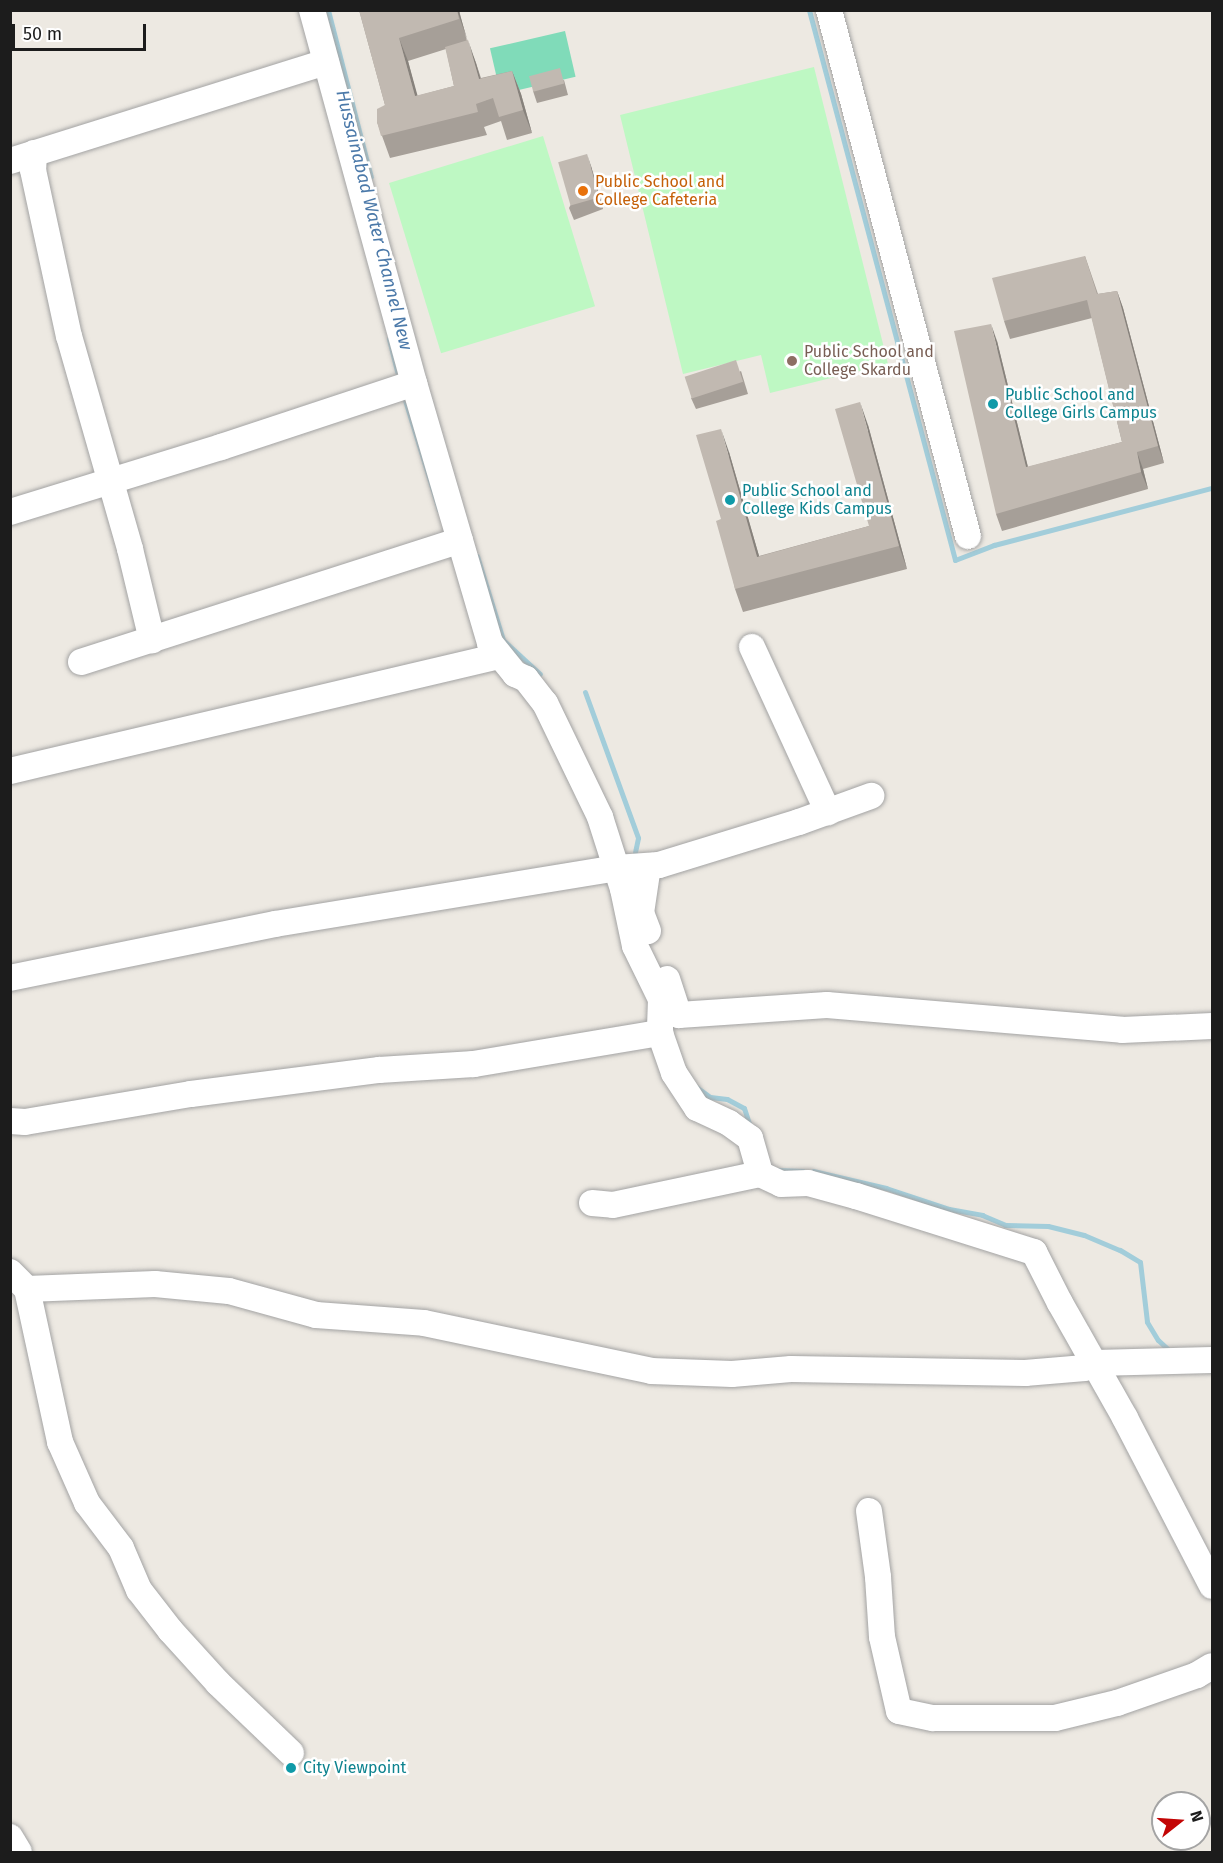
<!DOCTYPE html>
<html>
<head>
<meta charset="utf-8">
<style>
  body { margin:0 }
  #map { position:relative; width:1223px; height:1863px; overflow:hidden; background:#ede9e2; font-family:"Fira Sans",sans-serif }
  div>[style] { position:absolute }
  .park>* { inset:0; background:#bef8c3; transform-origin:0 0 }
  .pitch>* { inset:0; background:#80dbb9; transform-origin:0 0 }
  .stream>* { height:5px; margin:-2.5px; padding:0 2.5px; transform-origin:2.5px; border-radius:2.5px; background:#a2cdda }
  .roads { filter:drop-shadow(0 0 2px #a3a3a3) drop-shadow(0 0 2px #a3a3a3) }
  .minor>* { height:26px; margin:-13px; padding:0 13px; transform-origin:13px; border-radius:13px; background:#fff }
  .wall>* { inset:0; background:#a69f98 }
  .shaded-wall>* { inset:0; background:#87827c }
  .building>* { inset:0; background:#c1b9b1; transform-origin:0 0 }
  .dots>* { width:16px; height:16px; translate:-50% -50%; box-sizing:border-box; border:3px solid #fff; border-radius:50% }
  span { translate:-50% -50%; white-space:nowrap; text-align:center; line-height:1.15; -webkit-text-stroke:5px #fff; paint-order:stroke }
  .food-label { font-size:16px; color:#c56008 }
  .left { translate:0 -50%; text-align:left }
  .education-label { font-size:16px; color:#785e54 }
  .culture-label { font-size:16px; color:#0d838f }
  .water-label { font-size:18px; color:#4b79a9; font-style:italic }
  .frame { position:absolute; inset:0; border:12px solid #1c1c1c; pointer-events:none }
  .north { position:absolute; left:1151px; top:1791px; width:60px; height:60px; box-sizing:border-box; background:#fff; border:2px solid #a4a4a4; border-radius:50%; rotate:73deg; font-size:16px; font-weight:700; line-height:24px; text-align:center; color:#1c1c1c }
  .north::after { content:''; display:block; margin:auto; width:21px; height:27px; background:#c30505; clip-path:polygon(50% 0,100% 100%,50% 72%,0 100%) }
  .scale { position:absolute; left:12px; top:24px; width:134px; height:27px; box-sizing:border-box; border:3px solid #1c1c1c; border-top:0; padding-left:8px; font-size:18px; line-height:21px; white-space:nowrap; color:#1c1c1c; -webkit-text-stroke:4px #fff; paint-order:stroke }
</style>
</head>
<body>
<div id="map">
  <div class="park">
    <i style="clip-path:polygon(814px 67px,888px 364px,770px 393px,761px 355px,683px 374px,620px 115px)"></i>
    <i style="left:543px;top:136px;width:178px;height:161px;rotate:73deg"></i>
  </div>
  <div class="pitch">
    <i style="left:565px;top:31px;width:47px;height:77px;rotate:77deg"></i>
  </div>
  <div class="stream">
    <i style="left:328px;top:10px;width:172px;rotate:75.6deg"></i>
    <i style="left:809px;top:10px;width:569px;rotate:75.13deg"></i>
    <i style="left:955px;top:560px;width:42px;rotate:-21deg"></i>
    <i style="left:994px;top:545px;width:225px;rotate:-14.7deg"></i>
    <i style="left:389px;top:339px;width:34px;rotate:76deg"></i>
    <i style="left:405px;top:400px;width:115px;rotate:72.8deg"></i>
    <i style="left:477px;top:556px;width:88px;rotate:72.8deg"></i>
    <i style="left:503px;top:640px;width:50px;rotate:42.6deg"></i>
    <i style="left:585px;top:692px;width:155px;rotate:70deg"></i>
    <i style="left:638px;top:838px;width:14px;rotate:102deg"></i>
    <i style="left:695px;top:1086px;width:19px;rotate:36deg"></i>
    <i style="left:710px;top:1097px;width:17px;rotate:7deg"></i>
    <i style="left:727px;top:1099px;width:19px;rotate:28deg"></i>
    <i style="left:744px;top:1108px;width:20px;rotate:72deg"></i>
    <i style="left:777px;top:1170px;width:26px;rotate:2deg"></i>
    <i style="left:813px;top:1171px;width:75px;rotate:13.1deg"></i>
    <i style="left:886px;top:1188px;width:66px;rotate:18.4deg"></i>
    <i style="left:949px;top:1209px;width:34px;rotate:10deg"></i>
    <i style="left:982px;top:1215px;width:25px;rotate:23deg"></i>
    <i style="left:1005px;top:1225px;width:43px;rotate:1.3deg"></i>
    <i style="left:1048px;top:1226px;width:37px;rotate:14deg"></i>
    <i style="left:1084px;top:1235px;width:39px;rotate:23deg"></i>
    <i style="left:1120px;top:1250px;width:23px;rotate:31deg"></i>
    <i style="left:1140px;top:1262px;width:60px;rotate:83.3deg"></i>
    <i style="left:1147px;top:1322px;width:21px;rotate:59deg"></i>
    <i style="left:1158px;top:1340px;width:16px;rotate:43deg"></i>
  </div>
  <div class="roads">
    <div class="minor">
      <i style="left:312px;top:10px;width:387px;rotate:74.7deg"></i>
      <i style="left:414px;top:383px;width:271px;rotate:73.7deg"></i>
      <i style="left:490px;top:643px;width:40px;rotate:51deg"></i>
      <i style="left:515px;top:674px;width:12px;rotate:24deg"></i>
      <i style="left:526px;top:679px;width:31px;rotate:52deg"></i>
      <i style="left:545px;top:703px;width:127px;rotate:64.2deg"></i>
      <i style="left:600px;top:817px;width:76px;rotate:72.3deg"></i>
      <i style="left:623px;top:889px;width:58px;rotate:78.1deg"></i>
      <i style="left:635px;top:946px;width:59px;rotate:63.9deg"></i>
      <i style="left:661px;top:999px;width:34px;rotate:92deg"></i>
      <i style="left:660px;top:1033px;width:42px;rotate:70.7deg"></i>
      <i style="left:674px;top:1073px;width:42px;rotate:56.7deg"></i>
      <i style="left:697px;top:1108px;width:35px;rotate:25deg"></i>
      <i style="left:729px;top:1123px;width:26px;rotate:36deg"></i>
      <i style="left:750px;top:1138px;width:37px;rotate:74deg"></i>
      <i style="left:829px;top:10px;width:544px;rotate:75.2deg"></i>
      <i style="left:34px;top:153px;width:17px;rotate:93deg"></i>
      <i style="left:33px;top:170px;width:170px;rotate:77.8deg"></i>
      <i style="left:69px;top:336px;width:222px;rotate:74deg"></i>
      <i style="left:130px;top:549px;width:94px;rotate:76.4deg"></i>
      <i style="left:10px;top:161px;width:331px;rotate:-17.4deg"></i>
      <i style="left:10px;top:512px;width:221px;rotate:-17.1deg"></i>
      <i style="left:221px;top:447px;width:203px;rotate:-18.3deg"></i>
      <i style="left:752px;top:647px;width:182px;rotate:65.3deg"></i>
      <i style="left:81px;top:662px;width:398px;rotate:-17.8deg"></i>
      <i style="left:10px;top:771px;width:502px;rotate:-13.23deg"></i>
      <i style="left:648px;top:931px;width:19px;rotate:-111deg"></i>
      <i style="left:641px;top:913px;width:40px;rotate:-81.5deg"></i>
      <i style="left:647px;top:873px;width:9px;rotate:-54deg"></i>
      <i style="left:10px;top:978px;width:270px;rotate:-11.5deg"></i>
      <i style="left:275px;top:924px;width:346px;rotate:-9.3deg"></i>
      <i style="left:616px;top:868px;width:43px;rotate:-4deg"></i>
      <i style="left:659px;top:865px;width:146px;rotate:-17.1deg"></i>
      <i style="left:799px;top:822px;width:77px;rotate:-19.9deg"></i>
      <i style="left:667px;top:979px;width:38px;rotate:72deg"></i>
      <i style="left:679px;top:1015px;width:148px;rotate:-3.9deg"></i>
      <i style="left:827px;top:1005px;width:296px;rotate:4.8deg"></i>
      <i style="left:1122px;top:1030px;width:90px;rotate:-2.5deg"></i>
      <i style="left:10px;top:1121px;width:15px;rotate:4deg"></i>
      <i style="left:25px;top:1122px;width:168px;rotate:-9.6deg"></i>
      <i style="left:191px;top:1094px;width:190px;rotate:-7.3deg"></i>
      <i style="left:379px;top:1070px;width:95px;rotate:-3.6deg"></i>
      <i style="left:474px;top:1064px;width:189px;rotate:-9.5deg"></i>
      <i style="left:592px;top:1203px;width:21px;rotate:5deg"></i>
      <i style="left:613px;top:1205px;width:150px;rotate:-11.9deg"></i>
      <i style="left:760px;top:1174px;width:23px;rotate:25deg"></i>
      <i style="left:781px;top:1184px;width:27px;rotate:-2deg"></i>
      <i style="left:808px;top:1183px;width:50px;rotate:15.2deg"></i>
      <i style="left:856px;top:1196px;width:187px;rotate:17.5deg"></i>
      <i style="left:1034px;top:1252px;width:57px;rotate:63deg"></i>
      <i style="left:1060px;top:1303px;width:132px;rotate:60.5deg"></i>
      <i style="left:1125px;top:1418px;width:189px;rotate:62.6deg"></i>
      <i style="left:10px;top:1272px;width:24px;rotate:45deg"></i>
      <i style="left:27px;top:1289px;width:157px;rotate:77.8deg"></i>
      <i style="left:60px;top:1442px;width:67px;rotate:66.1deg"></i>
      <i style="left:87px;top:1503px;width:56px;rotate:52.9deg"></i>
      <i style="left:121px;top:1548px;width:46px;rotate:66.8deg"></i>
      <i style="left:139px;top:1590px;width:51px;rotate:52.2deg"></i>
      <i style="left:170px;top:1630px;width:72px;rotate:47.8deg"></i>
      <i style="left:218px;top:1683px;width:101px;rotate:43.8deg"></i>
      <i style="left:27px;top:1289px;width:128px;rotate:-2.2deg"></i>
      <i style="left:155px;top:1284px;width:74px;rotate:5.4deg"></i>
      <i style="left:229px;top:1291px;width:90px;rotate:15.4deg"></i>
      <i style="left:316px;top:1315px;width:108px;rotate:4.2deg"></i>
      <i style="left:424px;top:1323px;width:232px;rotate:11.9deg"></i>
      <i style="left:651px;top:1371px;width:81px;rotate:2.1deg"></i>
      <i style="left:732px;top:1374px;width:59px;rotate:-4.8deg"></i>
      <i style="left:791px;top:1369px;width:234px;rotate:1deg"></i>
      <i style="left:1025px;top:1373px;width:60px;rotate:-4.8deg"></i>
      <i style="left:1085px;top:1368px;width:11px;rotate:-27deg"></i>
      <i style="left:1095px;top:1363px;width:117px;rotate:-1.5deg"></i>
      <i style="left:869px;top:1511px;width:67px;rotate:82.2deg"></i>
      <i style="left:878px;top:1577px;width:60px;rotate:86.2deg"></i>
      <i style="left:882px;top:1637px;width:76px;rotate:77.1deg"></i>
      <i style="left:899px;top:1711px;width:35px;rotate:12deg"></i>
      <i style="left:933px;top:1718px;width:122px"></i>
      <i style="left:1055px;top:1718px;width:64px;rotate:-13.6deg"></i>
      <i style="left:1117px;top:1703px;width:85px;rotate:-19.3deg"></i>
      <i style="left:1197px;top:1675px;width:17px;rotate:-31deg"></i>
      <i style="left:10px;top:1837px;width:17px;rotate:59deg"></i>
    </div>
  </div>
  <div class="wall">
    <i style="clip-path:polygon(evenodd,359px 10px,459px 10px,467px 41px,476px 63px,481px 78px,512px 71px,521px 94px,532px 133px,507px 140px,501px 121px,484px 127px,487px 135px,390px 158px,377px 122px,385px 105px,359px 10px,446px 49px,454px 86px,417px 96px,408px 61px,446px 49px)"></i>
    <i style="clip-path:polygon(564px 80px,568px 95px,537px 103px,533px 91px)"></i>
    <i style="clip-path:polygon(591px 166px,603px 209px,574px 220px,569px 208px)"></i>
    <i style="clip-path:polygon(1085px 256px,1098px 294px,1117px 291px,1123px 308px,1164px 463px,1143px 469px,1148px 489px,1002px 531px,996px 514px,997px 341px,1028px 467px,1122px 442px,1092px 318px,1010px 339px,1004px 321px)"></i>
    <i style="clip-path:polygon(741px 371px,748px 394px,696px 409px,691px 398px)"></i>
    <i style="clip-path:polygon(868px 425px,907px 569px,743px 612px,735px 589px,721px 519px,729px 452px,759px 556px,869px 526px)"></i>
  </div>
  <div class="shaded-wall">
    <i style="clip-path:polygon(457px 10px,459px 10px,460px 15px,468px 42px)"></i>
    <i style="clip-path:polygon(399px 38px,408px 61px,424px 119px,415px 96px)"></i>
    <i style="clip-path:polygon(468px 40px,476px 63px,487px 102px,479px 79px)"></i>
    <i style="clip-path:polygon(512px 71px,521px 94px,532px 133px,523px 110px)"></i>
    <i style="clip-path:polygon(587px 154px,591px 166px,603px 209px,599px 197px)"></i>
    <i style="clip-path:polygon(1117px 291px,1123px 308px,1164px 463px,1158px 446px)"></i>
    <i style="clip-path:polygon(991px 324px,997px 341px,1032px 484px,1026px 467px)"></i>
    <i style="clip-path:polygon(860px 402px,868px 425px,907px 569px,899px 546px)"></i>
    <i style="clip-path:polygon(721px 429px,729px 452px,766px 580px,757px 557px)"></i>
    <i style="clip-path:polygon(1137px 452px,1143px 469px,1148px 489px,1141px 472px)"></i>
  </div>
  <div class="building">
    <i style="clip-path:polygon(359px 10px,457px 10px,459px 19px,399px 38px,415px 96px,454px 86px,445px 47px,468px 40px,479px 79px,512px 71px,523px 110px,499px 117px,493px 98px,476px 104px,478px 112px,381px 136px,377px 122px,377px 109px,385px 105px)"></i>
    <i style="left:560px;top:68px;width:16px;height:32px;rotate:75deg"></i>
    <i style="left:587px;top:154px;width:45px;height:30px;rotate:74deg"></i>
    <i style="clip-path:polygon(1085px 256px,1097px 294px,1117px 291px,1158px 446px,1137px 452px,1141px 472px,996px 514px,954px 331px,991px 324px,1026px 467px,1122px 442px,1087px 300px,1004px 321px,992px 278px)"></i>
    <i style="left:736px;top:360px;width:23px;height:54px;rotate:72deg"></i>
    <i style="clip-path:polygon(860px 402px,899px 546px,735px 589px,716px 521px,721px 519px,696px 435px,721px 429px,757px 557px,869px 526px,835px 409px)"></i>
  </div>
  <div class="dots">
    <i style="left:583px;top:191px;background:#e8710a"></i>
    <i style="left:792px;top:361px;background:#8d6e63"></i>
    <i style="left:993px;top:404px;background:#0f9aa8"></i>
    <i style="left:730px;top:500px;background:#0f9aa8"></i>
    <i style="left:291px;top:1768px;background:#0f9aa8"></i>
  </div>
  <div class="food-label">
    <span class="left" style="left:595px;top:191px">Public School and<br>College Cafeteria</span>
  </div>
  <div class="education-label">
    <span class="left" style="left:804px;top:361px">Public School and<br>College Skardu</span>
  </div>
  <div class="culture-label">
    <span class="left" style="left:1005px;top:404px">Public School and<br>College Girls Campus</span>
    <span class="left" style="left:742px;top:500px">Public School and<br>College Kids Campus</span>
    <span class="left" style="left:303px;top:1768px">City Viewpoint</span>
  </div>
  <div class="water-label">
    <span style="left:374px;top:220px;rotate:76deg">Hussainabad Water Channel New</span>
  </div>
  <div class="frame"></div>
  <div class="north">N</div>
  <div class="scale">50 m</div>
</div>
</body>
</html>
